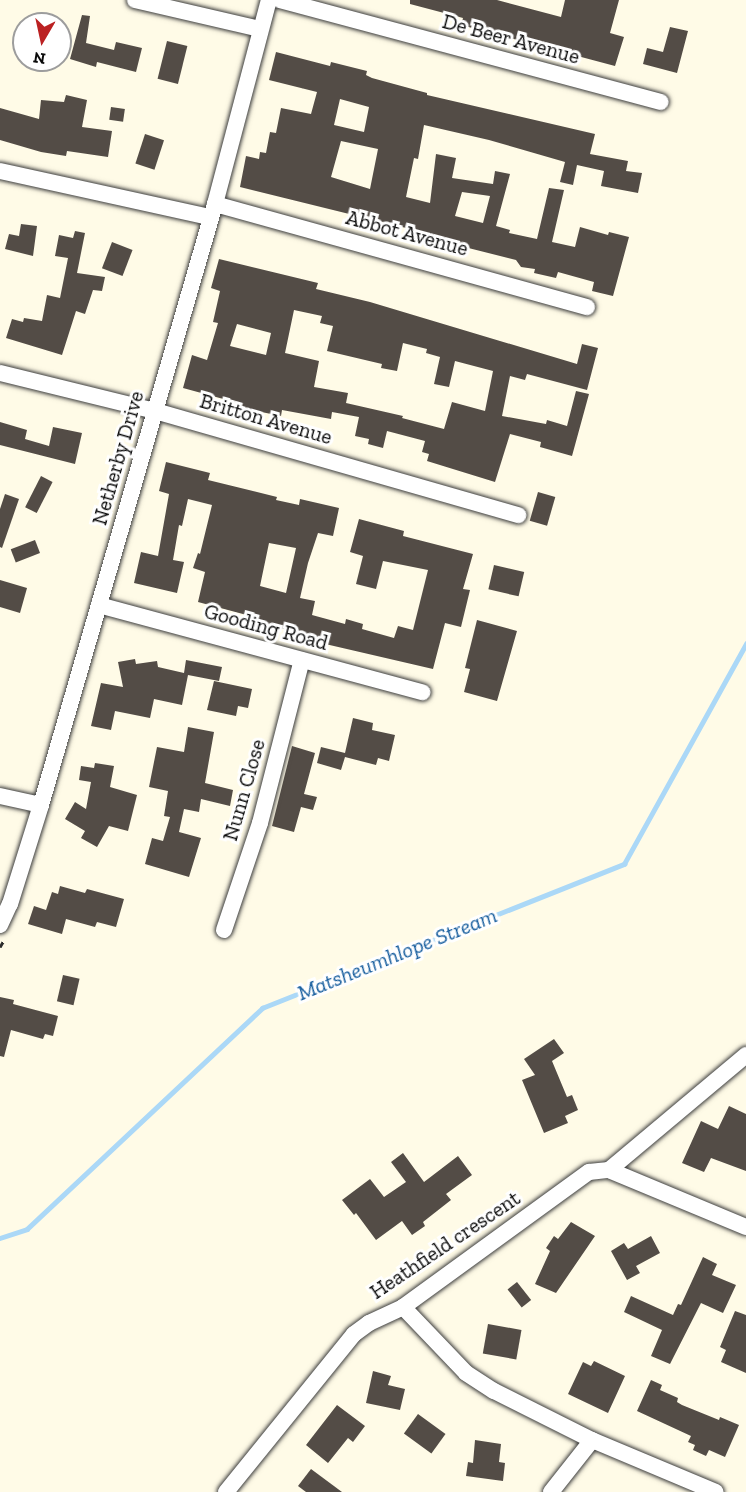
<!DOCTYPE html>
<html>
<head>
<meta charset="utf-8">
<style>
  body { margin:0 }
  #map { position:relative; width:746px; height:1492px; overflow:hidden; background:#fffbe7; font-family:"Zilla Slab",serif }
  div>[style] { position:absolute }
  .stream>* { height:4.5px; margin:-2.25px; padding:0 2.25px; transform-origin:2.25px; border-radius:2.25px; background:#abd8f7 }
  .building>* { inset:0; background:#534c46; transform-origin:0 0 }
  .path>* { height:3px; margin-top:-1.5px; transform-origin:0; background:repeating-linear-gradient(90deg,#2c2c2c 0 6px,transparent 0 9px) }
  .roads { filter:drop-shadow(0 0 2px #3d3d3d) drop-shadow(0 0 2px #3d3d3d) }
  .street>* { height:16px; margin:-8px; padding:0 8px; transform-origin:8px; border-radius:8px; background:#fff }
  span { translate:-50% -50%; white-space:nowrap; text-align:center; line-height:1.15; -webkit-text-stroke:6px #fff; paint-order:stroke }
  .street-label { font-size:21px; color:#0a0a0a }
  .water-label { font-size:22px; color:#135b9c; font-style:italic }
  .north { position:absolute; left:12px; top:12px; width:60px; height:60px; box-sizing:border-box; background:#fff; border:2px solid #9d9d9d; border-radius:50%; rotate:189deg; font-size:16px; font-weight:700; line-height:24px; text-align:center; color:#0a0a0a }
  .north::after { content:''; display:block; margin:auto; width:21px; height:27px; background:#bb2122; clip-path:polygon(50% 0,100% 100%,50% 72%,0 100%) }
</style>
</head>
<body>
<div id="map">
  <div class="stream">
    <i style="left:0;top:1238px;width:28px;rotate:-18deg"></i>
    <i style="left:27px;top:1229px;width:323px;rotate:-43.2deg"></i>
    <i style="left:262px;top:1008px;width:390px;rotate:-21.7deg"></i>
    <i style="left:624px;top:864px;width:252px;rotate:-61deg"></i>
  </div>
  <div class="building">
    <i style="clip-path:polygon(410px 0,497px 0,561px 17px,565px 0,619px 0,610px 33px,624px 37px,615px 66px,461px 25px,463px 18px,410px 4px)"></i>
    <i style="clip-path:polygon(82px 15px,90px 16px,86px 43px,114px 50px,116px 42px,142px 48px,136px 72px,97px 62px,96px 67px,70px 59px)"></i>
    <i style="clip-path:polygon(670px 27px,688px 31px,677px 73px,643px 64px,647px 48px,663px 52px)"></i>
    <i style="left:167px;top:41px;width:21px;height:39px;rotate:14deg"></i>
    <i style="clip-path:polygon(evenodd,276px 52px,330px 66px,331px 62px,367px 71px,366px 75px,372px 78px,427px 93px,427px 95px,595px 134px,590px 154px,628px 161px,626px 171px,642px 173px,638px 193px,601px 186px,604px 171px,577px 165px,573px 185px,560px 182px,565px 162px,489px 140px,424px 125px,418px 159px,414px 158px,406px 197px,430px 203px,436px 154px,456px 158px,452px 178px,493px 184px,495px 171px,510px 174px,496px 226px,510px 230px,509px 233px,537px 239px,549px 188px,564px 190px,552px 242px,575px 247px,580px 227px,608px 235px,609px 232px,629px 237px,613px 296px,592px 291px,594px 282px,558px 272px,556px 278px,534px 273px,535px 269px,521px 267px,516px 260px,405px 232px,406px 228px,240px 187px,246px 156px,259px 159px,260px 152px,266px 153px,270px 132px,276px 133px,281px 108px,311px 114px,317px 92px,269px 80px,276px 52px,340px 99px,369px 107px,364px 132px,334px 125px,340px 99px,276px 52px,341px 141px,378px 149px,370px 189px,331px 177px,341px 141px,276px 52px,462px 192px,490px 196px,483px 223px,455px 216px,462px 192px)"></i>
    <i style="clip-path:polygon(66px 95px,87px 100px,82px 127px,112px 131px,108px 157px,67px 151px,66px 156px,41px 152px,0 140px,0 108px,39px 119px,41px 100px,64px 102px)"></i>
    <i style="left:111px;top:107px;width:14px;height:13px;rotate:8deg"></i>
    <i style="left:145px;top:134px;width:20px;height:31px;rotate:18deg"></i>
    <i style="clip-path:polygon(21px 224px,37px 226px,33px 256px,5px 249px,9px 234px,19px 236px)"></i>
    <i style="clip-path:polygon(75px 231px,85px 233px,77px 273px,105px 277px,102px 291px,93px 290px,85px 314px,76px 311px,62px 355px,6px 338px,12px 319px,23px 322px,24px 318px,42px 321px,47px 295px,60px 298px,68px 258px,55px 256px,59px 235px,73px 238px)"></i>
    <i style="left:112px;top:242px;width:22px;height:28px;rotate:21deg"></i>
    <i style="clip-path:polygon(evenodd,219px 259px,318px 283px,316px 289px,370px 302px,577px 364px,582px 344px,598px 348px,587px 390px,527px 374px,525px 380px,510px 376px,502px 416px,546px 424px,547px 420px,567px 426px,576px 391px,589px 394px,572px 456px,540px 447px,541px 442px,510px 434px,495px 482px,427px 461px,429px 454px,422px 452px,425px 441px,387px 431px,383px 448px,368px 444px,369px 439px,355px 436px,359px 417px,332px 412px,331px 419px,282px 410px,281px 416px,237px 407px,238px 403px,183px 388px,192px 355px,207px 360px,218px 323px,213px 322px,220px 291px,211px 288px,219px 259px,294px 310px,322px 316px,320px 323px,333px 326px,327px 351px,382px 364px,381px 368px,397px 371px,403px 343px,427px 349px,426px 353px,440px 357px,434px 384px,449px 387px,455px 361px,493px 371px,485px 411px,452px 402px,444px 429px,402px 418px,403px 416px,346px 403px,348px 393px,314px 387px,319px 361px,285px 353px,294px 310px,219px 259px,237px 324px,271px 333px,266px 355px,230px 346px,237px 324px)"></i>
    <i style="clip-path:polygon(0 422px,27px 430px,25px 439px,49px 446px,53px 427px,82px 433px,75px 464px,0 445px)"></i>
    <i style="clip-path:polygon(evenodd,166px 462px,210px 473px,208px 480px,277px 497px,276px 500px,299px 505px,300px 499px,339px 508px,333px 536px,318px 533px,308px 563px,300px 598px,315px 601px,312px 615px,345px 624px,346px 619px,363px 624px,362px 629px,394px 638px,398px 626px,413px 630px,428px 570px,383px 561px,376px 589px,356px 584px,363px 556px,350px 552px,359px 519px,404px 531px,403px 536px,473px 554px,463px 589px,470px 590px,461px 627px,445px 623px,433px 669px,321px 643px,322px 639px,257px 622px,258px 618px,198px 602px,205px 572px,193px 568px,198px 553px,200px 554px,212px 505px,188px 499px,182px 526px,179px 525px,173px 560px,184px 562px,177px 593px,134px 583px,141px 552px,158px 556px,169px 494px,159px 491px,166px 462px,269px 543px,296px 548px,286px 593px,260px 586px,269px 543px)"></i>
    <i style="left:41px;top:476px;width:13px;height:35px;rotate:27deg"></i>
    <i style="left:538px;top:492px;width:18px;height:30px;rotate:16deg"></i>
    <i style="clip-path:polygon(5px 494px,19px 499px,2px 548px,0 547px,0 509px)"></i>
    <i style="left:35px;top:540px;width:14px;height:26px;rotate:69deg"></i>
    <i style="left:494px;top:565px;width:31px;height:25px;rotate:13deg"></i>
    <i style="clip-path:polygon(0 580px,27px 588px,20px 613px,0 607px)"></i>
    <i style="clip-path:polygon(477px 620px,517px 631px,497px 701px,464px 692px,470px 669px,465px 668px)"></i>
    <i style="clip-path:polygon(135px 659px,136px 664px,157px 661px,158px 667px,184px 673px,186px 660px,222px 667px,219px 681px,188px 675px,182px 705px,154px 699px,150px 718px,115px 711px,111px 730px,91px 726px,101px 683px,123px 687px,118px 662px)"></i>
    <i style="clip-path:polygon(214px 681px,252px 689px,248px 708px,238px 706px,236px 716px,207px 710px)"></i>
    <i style="clip-path:polygon(353px 718px,373px 723px,372px 730px,395px 735px,389px 761px,378px 758px,376px 765px,345px 757px,341px 770px,317px 763px,321px 747px,345px 753px)"></i>
    <i style="clip-path:polygon(188px 727px,214px 732px,205px 783px,233px 790px,230px 806px,201px 799px,199px 812px,184px 809px,179px 832px,201px 838px,189px 877px,145px 864px,152px 838px,163px 841px,170px 817px,164px 816px,168px 791px,149px 787px,157px 747px,184px 752px)"></i>
    <i style="clip-path:polygon(292px 746px,315px 753px,304px 794px,317px 797px,313px 810px,301px 807px,294px 832px,272px 826px)"></i>
    <i style="clip-path:polygon(95px 763px,114px 766px,110px 787px,137px 795px,128px 831px,109px 826px,97px 847px,81px 838px,85px 831px,65px 819px,75px 802px,86px 809px,91px 782px,79px 780px,81px 766px,94px 768px)"></i>
    <i style="clip-path:polygon(60px 886px,85px 893px,87px 889px,124px 899px,116px 927px,97px 922px,95px 927px,66px 919px,62px 934px,28px 924px,34px 906px,46px 910px,52px 892px,58px 894px)"></i>
    <i style="left:63px;top:975px;width:17px;height:27px;rotate:13deg"></i>
    <i style="clip-path:polygon(0 997px,14px 1000px,13px 1004px,58px 1016px,53px 1036px,45px 1034px,43px 1039px,11px 1030px,4px 1057px,0 1056px)"></i>
    <i style="clip-path:polygon(554px 1039px,564px 1053px,552px 1061px,567px 1097px,572px 1095px,578px 1110px,565px 1116px,568px 1123px,544px 1133px,522px 1080px,535px 1075px,524px 1059px)"></i>
    <i style="clip-path:polygon(729px 1106px,746px 1114px,746px 1171px,711px 1158px,704px 1172px,682px 1163px,701px 1121px,718px 1129px)"></i>
    <i style="clip-path:polygon(403px 1153px,424px 1182px,458px 1156px,472px 1175px,446px 1194px,451px 1200px,423px 1222px,425px 1226px,412px 1235px,402px 1221px,376px 1240px,356px 1213px,354px 1215px,342px 1200px,370px 1179px,384px 1197px,406px 1182px,391px 1162px)"></i>
    <i style="clip-path:polygon(571px 1222px,595px 1236px,556px 1293px,535px 1284px,550px 1251px,546px 1248px,554px 1236px,558px 1239px)"></i>
    <i style="clip-path:polygon(651px 1236px,660px 1253px,636px 1266px,640px 1273px,627px 1280px,611px 1251px,624px 1243px,628px 1249px)"></i>
    <i style="clip-path:polygon(703px 1257px,717px 1264px,712px 1275px,736px 1285px,723px 1313px,701px 1303px,670px 1364px,651px 1356px,662px 1330px,624px 1312px,631px 1296px,673px 1315px,678px 1304px,681px 1305px)"></i>
    <i style="left:517px;top:1282px;width:23px;height:12px;rotate:52deg"></i>
    <i style="clip-path:polygon(735px 1311px,746px 1315px,746px 1373px,721px 1362px,726px 1350px,720px 1347px)"></i>
    <i style="left:488px;top:1324px;width:34px;height:30px;rotate:10deg"></i>
    <i style="clip-path:polygon(594px 1361px,625px 1376px,608px 1413px,568px 1394px,583px 1362px,591px 1366px)"></i>
    <i style="clip-path:polygon(373px 1371px,391px 1376px,388px 1385px,405px 1389px,400px 1410px,366px 1403px)"></i>
    <i style="clip-path:polygon(651px 1380px,662px 1385px,660px 1390px,678px 1398px,677px 1402px,682px 1405px,719px 1420px,720px 1417px,739px 1425px,725px 1457px,709px 1450px,706px 1456px,693px 1450px,695px 1445px,688px 1442px,691px 1436px,637px 1411px)"></i>
    <i style="clip-path:polygon(337px 1405px,365px 1426px,353px 1442px,348px 1438px,328px 1463px,306px 1445px)"></i>
    <i style="left:418px;top:1414px;width:34px;height:24px;rotate:36deg"></i>
    <i style="clip-path:polygon(475px 1440px,501px 1444px,499px 1462px,505px 1463px,503px 1481px,466px 1476px,468px 1462px,473px 1463px)"></i>
    <i style="clip-path:polygon(311px 1469px,342px 1492px,306px 1492px,298px 1486px)"></i>
  </div>
  <div class="path">
    <i style="left:0;top:947px;width:8px;rotate:-60deg"></i>
  </div>
  <div class="roads">
    <div class="street">
      <i style="left:135px;top:0;width:128px;rotate:13.1deg"></i>
      <i style="left:280px;top:0;width:394px;rotate:15deg"></i>
      <i style="left:0;top:171px;width:215px;rotate:12.4deg"></i>
      <i style="left:215px;top:204px;width:386px;rotate:15.5deg"></i>
      <i style="left:0;top:373px;width:160px;rotate:13.8deg"></i>
      <i style="left:155px;top:411px;width:378px;rotate:16deg"></i>
      <i style="left:99px;top:605px;width:335px;rotate:15.1deg"></i>
      <i style="left:0;top:796px;width:42px;rotate:12.4deg"></i>
      <i style="left:0;top:925px;width:23px;rotate:-65deg"></i>
      <i style="left:10px;top:904px;width:104px;rotate:-72.6deg"></i>
      <i style="left:41px;top:805px;width:626px;rotate:-73.85deg"></i>
      <i style="left:215px;top:204px;width:211px;rotate:-75.2deg"></i>
      <i style="left:224px;top:930px;width:113px;rotate:-71.4deg"></i>
      <i style="left:260px;top:823px;width:168px;rotate:-75.6deg"></i>
      <i style="left:609px;top:1170px;width:179px;rotate:-40deg"></i>
      <i style="left:403px;top:1307px;width:91px;rotate:46.3deg"></i>
      <i style="left:466px;top:1373px;width:33px;rotate:33deg"></i>
      <i style="left:494px;top:1391px;width:110px;rotate:26.6deg"></i>
      <i style="left:592px;top:1440px;width:134px;rotate:22.8deg"></i>
      <i style="left:226px;top:1492px;width:203px;rotate:-51deg"></i>
      <i style="left:354px;top:1334px;width:19px;rotate:-36deg"></i>
      <i style="left:369px;top:1323px;width:38px;rotate:-25deg"></i>
      <i style="left:403px;top:1307px;width:230px;rotate:-36deg"></i>
      <i style="left:589px;top:1172px;width:20px;rotate:-6deg"></i>
      <i style="left:609px;top:1170px;width:148px;rotate:22.6deg"></i>
      <i style="left:551px;top:1492px;width:66px;rotate:-51.7deg"></i>
    </div>
  </div>
  <div class="street-label">
    <span style="left:511px;top:39px;rotate:15deg">De Beer Avenue</span>
    <span style="left:407px;top:233px;rotate:15deg">Abbot Avenue</span>
    <span style="left:266px;top:419px;rotate:16deg">Britton Avenue</span>
    <span style="left:118px;top:458px;rotate:-74deg">Netherby Drive</span>
    <span style="left:266px;top:627px;rotate:15deg">Gooding Road</span>
    <span style="left:244px;top:790px;rotate:-74deg">Nunn Close</span>
    <span style="left:445px;top:1245px;rotate:-34deg">Heathfield crescent</span>
  </div>
  <div class="water-label">
    <span style="left:397px;top:954px;rotate:-22deg">Matsheumhlope Stream</span>
  </div>
  <div class="north">N</div>
</div>
</body>
</html>
